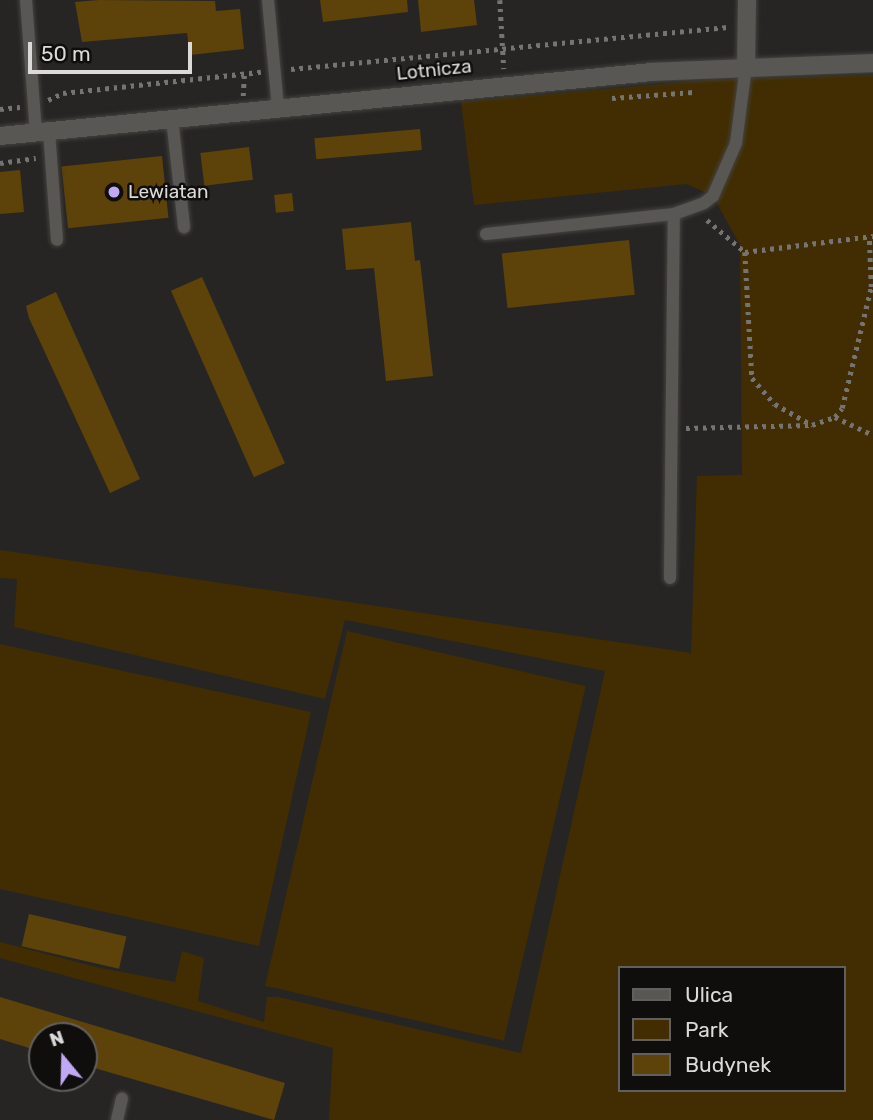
<!DOCTYPE html>
<html>
<head>
<meta charset="utf-8">
<style>
  body { margin:0 }
  #map { position:relative; width:873px; height:1120px; overflow:hidden; background:#272523; font-family:Rubik,sans-serif }
  div>[style] { position:absolute }
  .green>* { inset:0; background:#412d01; transform-origin:0 0 }
  .building>* { inset:0; background:#5d420a; transform-origin:0 0 }
  .path>* { height:4.5px; margin-top:-2.25px; transform-origin:0; background:repeating-linear-gradient(90deg,#767472 0 3.5px,transparent 0 8.5px) }
  .roads { filter:drop-shadow(0 0 2px #454341) drop-shadow(0 0 2px #454341) }
  .lane>* { height:12px; margin:-6px; padding:0 6px; transform-origin:6px; border-radius:6px; background:#595754 }
  .street>* { height:18px; margin:-9px; padding:0 9px; transform-origin:9px; border-radius:9px; background:#595754 }
  .secondary>* { height:18px; margin:-9px; padding:0 9px; transform-origin:9px; border-radius:9px; background:#595754 }
  .dots>* { width:19px; height:19px; translate:-50% -50%; box-sizing:border-box; border:4px solid #0f0e0d; border-radius:50% }
  span { translate:-50% -50%; white-space:nowrap; text-align:center; line-height:1.15; -webkit-text-stroke:5px #0f0e0d; paint-order:stroke }
  .street-label { font-size:19px; color:#dcdad9 }
  .poi-label { font-size:19px; color:#dcdad9 }
  .left { translate:0 -50%; text-align:left }
  .legend { position:absolute; left:618px; top:966px; width:228px; height:126px; box-sizing:border-box; background:#0f0e0d; border:2px solid #61605f; margin:0; padding:9px 12px; list-style:none; font-size:21px; color:#dcdad9 }
  .legend li { display:flex; align-items:center; gap:14px; height:35px }
  .legend b { width:35px; border:2px solid #61605f }
  .north { position:absolute; left:28px; top:1022px; width:70px; height:70px; box-sizing:border-box; background:#0f0e0d; border:2px solid #61605f; border-radius:50%; rotate:341deg; font-size:19px; font-weight:700; line-height:28px; text-align:center; color:#dcdad9 }
  .north::after { content:''; display:block; margin:auto; width:24px; height:32px; background:#bfa8f4; clip-path:polygon(50% 0,100% 100%,50% 72%,0 100%) }
  .scale { position:absolute; left:28px; top:42px; width:164px; height:32px; box-sizing:border-box; border:4px solid #dcdad9; border-top:0; padding-left:9px; font-size:21px; line-height:24px; white-space:nowrap; color:#dcdad9; -webkit-text-stroke:5px #0f0e0d; paint-order:stroke }
</style>
</head>
<body>
<div id="map">
  <div class="green">
    <i style="clip-path:polygon(evenodd,873px 75px,873px 1120px,329px 1120px,333px 1048px,0 958px,0 942px,100px 968px,175px 982px,182px 951px,204px 958px,198px 1001px,264px 1022px,267px 997px,278px 997px,521px 1053px,605px 671px,345px 620px,325px 699px,14px 627px,17px 579px,0 578px,0 550px,691px 653px,697px 476px,742px 475px,740px 245px,713px 196px,687px 184px,474px 205px,461px 102px,707px 80px,873px 75px,619px 968px,843px 968px,843px 1090px,619px 1090px,619px 968px)"></i>
    <i style="left:347px;top:631px;width:245px;height:364px;rotate:13deg"></i>
    <i style="clip-path:polygon(0 644px,311px 712px,259px 946px,0 889px)"></i>
  </div>
  <div class="building">
    <i style="clip-path:polygon(99px 0,215px 1px,216px 11px,240px 9px,244px 49px,190px 55px,187px 33px,82px 42px,75px 2px)"></i>
    <i style="clip-path:polygon(320px 0,407px 0,408px 12px,323px 22px)"></i>
    <i style="clip-path:polygon(418px 0,474px 0,477px 25px,421px 32px)"></i>
    <i style="left:420px;top:129px;width:21px;height:106px;rotate:85deg"></i>
    <i style="left:249px;top:147px;width:33px;height:49px;rotate:83deg"></i>
    <i style="left:162px;top:156px;width:62px;height:101px;rotate:84deg"></i>
    <i style="clip-path:polygon(20px 170px,24px 212px,0 214px,0 172px)"></i>
    <i style="left:292px;top:193px;width:18px;height:18px;rotate:84deg"></i>
    <i style="clip-path:polygon(411px 222px,415px 261px,420px 260px,433px 376px,386px 381px,374px 268px,346px 270px,342px 229px)"></i>
    <i style="left:629px;top:240px;width:55px;height:128px;rotate:84deg"></i>
    <i style="left:202px;top:277px;width:204px;height:34px;rotate:66deg"></i>
    <i style="clip-path:polygon(56px 292px,140px 479px,110px 493px,29px 318px,26px 306px)"></i>
    <i style="left:29px;top:914px;width:100px;height:33px;rotate:13deg"></i>
    <i style="clip-path:polygon(0 997px,285px 1083px,274px 1120px,84px 1065px,84px 1036px,42px 1036px,42px 1052px,0 1039px)"></i>
  </div>
  <div class="path">
    <i style="left:500px;top:0;width:69px;rotate:86.7deg"></i>
    <i style="left:291px;top:69px;width:439px;rotate:-5.5deg"></i>
    <i style="left:243px;top:96px;width:21px;rotate:-87deg"></i>
    <i style="left:612px;top:98px;width:82px;rotate:-4.2deg"></i>
    <i style="left:48px;top:100px;width:17px;rotate:-25deg"></i>
    <i style="left:63px;top:93px;width:199px;rotate:-6.1deg"></i>
    <i style="left:0;top:109px;width:20px;rotate:-6deg"></i>
    <i style="left:0;top:163px;width:36px;rotate:-8deg"></i>
    <i style="left:707px;top:220px;width:50px;rotate:40.1deg"></i>
    <i style="left:745px;top:252px;width:126px;rotate:86.8deg"></i>
    <i style="left:752px;top:378px;width:35px;rotate:49deg"></i>
    <i style="left:775px;top:404px;width:43px;rotate:29.6deg"></i>
    <i style="left:812px;top:425px;width:24px;rotate:-19deg"></i>
    <i style="left:835px;top:417px;width:11px;rotate:-52deg"></i>
    <i style="left:842px;top:408px;width:124px;rotate:-76.5deg"></i>
    <i style="left:871px;top:287px;width:51px;rotate:-92.2deg"></i>
    <i style="left:745px;top:252px;width:129px;rotate:-7.1deg"></i>
    <i style="left:835px;top:417px;width:42px;rotate:25.3deg"></i>
    <i style="left:686px;top:428px;width:124px;rotate:-1.4deg"></i>
  </div>
  <div class="roads">
    <div class="lane">
      <i style="left:26px;top:0;width:132px;rotate:85.7deg"></i>
      <i style="left:268px;top:0;width:107px;rotate:84.7deg"></i>
      <i style="left:172px;top:118px;width:110px;rotate:83.7deg"></i>
      <i style="left:49px;top:131px;width:109px;rotate:85.8deg"></i>
      <i style="left:486px;top:234px;width:189px;rotate:-6.1deg"></i>
      <i style="left:674px;top:214px;width:32px;rotate:-20deg"></i>
      <i style="left:704px;top:203px;width:11px;rotate:-38deg"></i>
      <i style="left:713px;top:196px;width:58px;rotate:-66.5deg"></i>
      <i style="left:736px;top:143px;width:78px;rotate:-82.6deg"></i>
      <i style="left:670px;top:578px;width:364px;rotate:-89.4deg"></i>
      <i style="left:117px;top:1120px;width:22px;rotate:-77deg"></i>
    </div>
    <div class="street">
      <i style="left:746px;top:66px;width:66px;rotate:-89.1deg"></i>
    </div>
    <div class="secondary">
      <i style="left:0;top:136px;width:654px;rotate:-5.61deg"></i>
      <i style="left:651px;top:72px;width:222px;rotate:-2.3deg"></i>
    </div>
  </div>
  <div class="dots">
    <i style="left:114px;top:192px;background:#bfa8f4"></i>
  </div>
  <div class="street-label">
    <span style="left:434px;top:70px;rotate:-6deg">Lotnicza</span>
  </div>
  <div class="poi-label">
    <span class="left" style="left:128px;top:192px">Lewiatan</span>
  </div>
  <ul class="legend">
  <li><b style="height:9px;background:#595754"></b>Ulica</li>
  <li><b style="height:19px;background:#412d01"></b>Park</li>
  <li><b style="height:19px;background:#5d420a"></b>Budynek</li>
  </ul>
  <div class="north">N</div>
  <div class="scale">50 m</div>
</div>
</body>
</html>
